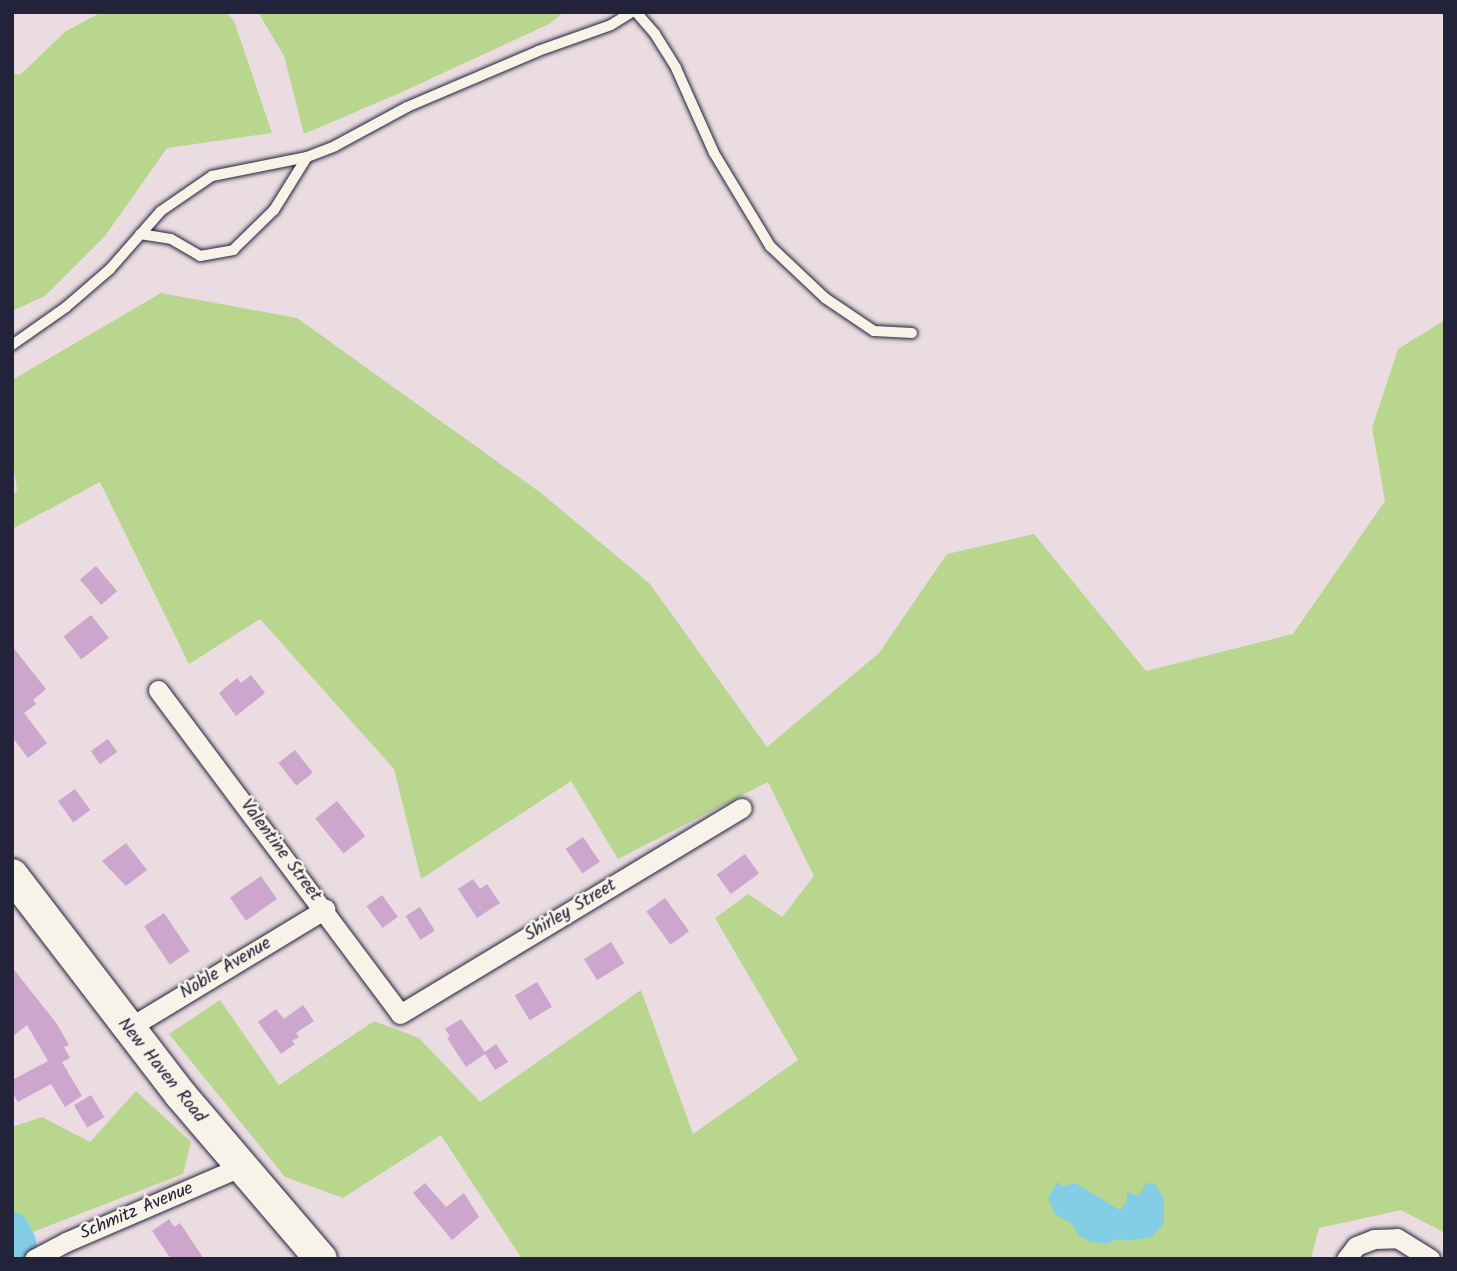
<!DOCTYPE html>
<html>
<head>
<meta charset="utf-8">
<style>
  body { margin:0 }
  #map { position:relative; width:1457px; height:1271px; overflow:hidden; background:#eadce0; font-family:Kalam,sans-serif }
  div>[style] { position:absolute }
  .green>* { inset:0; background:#b9d68e }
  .water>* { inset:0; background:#84cee5 }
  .river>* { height:33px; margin:-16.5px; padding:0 16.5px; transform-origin:16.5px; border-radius:16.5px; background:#84cee5 }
  .building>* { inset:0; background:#cda6cd; transform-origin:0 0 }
  .roads { filter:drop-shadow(0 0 2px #22223b) drop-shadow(0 0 2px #22223b) }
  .lane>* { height:10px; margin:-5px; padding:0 5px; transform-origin:5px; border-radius:5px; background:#f7f3e8 }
  .street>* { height:19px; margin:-9.5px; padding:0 9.5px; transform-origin:9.5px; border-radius:9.5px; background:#f7f3e8 }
  .primary>* { height:32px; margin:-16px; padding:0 16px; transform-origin:16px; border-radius:16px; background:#f7f3e8 }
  span { translate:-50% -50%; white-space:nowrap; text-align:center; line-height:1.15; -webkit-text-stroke:5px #f7f3e8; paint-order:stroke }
  .street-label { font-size:18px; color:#22223b }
  .frame { position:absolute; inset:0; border:14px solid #22223b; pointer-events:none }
</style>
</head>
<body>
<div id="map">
  <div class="green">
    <i style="clip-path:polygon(102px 12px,226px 12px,234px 21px,272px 133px,167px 148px,105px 236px,45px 296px,12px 311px,12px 73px,20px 75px,66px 31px)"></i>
    <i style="clip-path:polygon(258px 12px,564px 12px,549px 24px,402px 92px,304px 134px,284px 56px)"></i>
    <i style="clip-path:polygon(161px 293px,297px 318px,541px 493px,650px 584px,767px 747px,879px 653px,947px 554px,1034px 534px,1146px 671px,1293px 634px,1385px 501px,1372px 428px,1398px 349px,1445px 320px,1445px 1233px,1401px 1210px,1319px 1228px,1311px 1259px,522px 1259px,441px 1135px,343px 1198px,285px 1177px,169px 1034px,220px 1000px,279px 1085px,374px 1021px,419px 1038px,480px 1102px,641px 990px,693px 1134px,798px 1060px,715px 918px,748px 894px,782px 917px,814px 876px,768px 782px,618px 859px,571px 781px,421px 879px,394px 769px,260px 619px,189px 664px,100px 482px,12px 529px,12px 497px,17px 490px,12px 455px,12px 380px)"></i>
    <i style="clip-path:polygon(136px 1091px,191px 1142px,183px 1174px,12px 1240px,12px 1127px,42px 1117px,90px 1142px)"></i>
  </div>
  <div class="water">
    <i style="clip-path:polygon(1057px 1182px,1063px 1186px,1075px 1183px,1120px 1210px,1127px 1201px,1127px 1192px,1139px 1196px,1146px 1183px,1155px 1184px,1164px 1199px,1164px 1223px,1152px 1237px,1127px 1241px,1119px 1239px,1106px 1244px,1091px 1242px,1078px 1235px,1073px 1225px,1055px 1214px,1048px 1198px)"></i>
  </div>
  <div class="river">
    <i style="left:12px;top:1228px;width:16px;rotate:63deg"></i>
    <i style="left:19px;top:1242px;width:17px;rotate:87deg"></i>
  </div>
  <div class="building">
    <i style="left:96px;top:566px;width:33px;height:21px;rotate:50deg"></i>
    <i style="left:91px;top:615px;width:29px;height:35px;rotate:52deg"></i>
    <i style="clip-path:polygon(12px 646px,46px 689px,33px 700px,36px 704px,24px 713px,47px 743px,28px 758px,12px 737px)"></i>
    <i style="clip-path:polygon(251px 675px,265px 693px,236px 716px,219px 693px,237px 678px,241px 683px)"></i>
    <i style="left:108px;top:739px;width:16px;height:21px;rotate:55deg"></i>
    <i style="left:295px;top:750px;width:29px;height:21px;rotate:52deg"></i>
    <i style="left:75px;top:789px;width:26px;height:21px;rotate:54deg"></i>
    <i style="left:337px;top:801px;width:45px;height:28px;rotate:51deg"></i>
    <i style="left:583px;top:837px;width:30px;height:21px;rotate:56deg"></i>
    <i style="clip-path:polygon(126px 843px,147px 870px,126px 886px,102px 861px)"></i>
    <i style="left:745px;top:854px;width:24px;height:35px;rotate:54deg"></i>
    <i style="left:261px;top:876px;width:28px;height:38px;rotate:55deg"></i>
    <i style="clip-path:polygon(473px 879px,480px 889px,487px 884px,500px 903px,477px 918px,458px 889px)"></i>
    <i style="left:382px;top:895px;width:27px;height:19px;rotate:54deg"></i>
    <i style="left:665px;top:898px;width:41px;height:23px;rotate:54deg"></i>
    <i style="left:420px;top:907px;width:28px;height:17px;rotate:58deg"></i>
    <i style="left:164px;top:913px;width:46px;height:24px;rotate:56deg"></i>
    <i style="left:611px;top:942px;width:25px;height:32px;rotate:58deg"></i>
    <i style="clip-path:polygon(12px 967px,57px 1024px,69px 1045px,64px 1047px,70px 1058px,62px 1062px,82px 1096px,65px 1107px,51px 1084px,18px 1102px,12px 1092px,12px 1080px,48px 1061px,27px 1025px,12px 1037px)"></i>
    <i style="left:537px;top:982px;width:29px;height:26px;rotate:59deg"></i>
    <i style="clip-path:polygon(303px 1005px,314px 1021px,296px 1033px,299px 1037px,292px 1041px,295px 1044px,281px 1054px,258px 1022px,276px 1009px,284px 1019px)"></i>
    <i style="clip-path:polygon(461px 1019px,485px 1052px,496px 1044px,508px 1062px,495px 1070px,485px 1054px,466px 1067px,447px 1038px,450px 1036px,445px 1029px)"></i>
    <i style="left:91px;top:1095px;width:26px;height:20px;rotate:59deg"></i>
    <i style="clip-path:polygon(425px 1183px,446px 1207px,464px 1193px,479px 1217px,452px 1240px,413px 1193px)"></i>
    <i style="clip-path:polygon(169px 1219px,174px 1227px,180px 1223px,204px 1259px,171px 1259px,152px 1231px)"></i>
  </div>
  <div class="roads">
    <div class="lane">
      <i style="left:636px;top:12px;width:29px;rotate:49deg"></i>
      <i style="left:655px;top:34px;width:40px;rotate:58deg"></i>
      <i style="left:676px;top:68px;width:93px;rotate:65.9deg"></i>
      <i style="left:714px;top:153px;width:109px;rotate:58.9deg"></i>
      <i style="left:770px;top:246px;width:76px;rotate:43.4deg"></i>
      <i style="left:825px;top:298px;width:59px;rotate:34deg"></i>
      <i style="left:874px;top:331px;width:38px;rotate:3deg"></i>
      <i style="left:140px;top:234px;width:31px;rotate:9deg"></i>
      <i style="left:171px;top:239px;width:34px;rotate:30deg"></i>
      <i style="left:200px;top:256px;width:34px;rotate:-10deg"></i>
      <i style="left:233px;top:250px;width:57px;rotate:-44.3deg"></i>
      <i style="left:274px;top:210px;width:62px;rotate:-58.1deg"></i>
      <i style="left:12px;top:345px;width:66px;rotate:-35.1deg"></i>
      <i style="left:66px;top:307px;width:58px;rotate:-40.8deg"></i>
      <i style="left:110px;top:269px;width:77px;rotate:-48.7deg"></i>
      <i style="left:161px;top:211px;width:62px;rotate:-34.5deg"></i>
      <i style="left:212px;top:176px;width:97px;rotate:-11.3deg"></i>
      <i style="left:307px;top:157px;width:30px;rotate:-21deg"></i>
      <i style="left:335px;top:146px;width:82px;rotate:-28.4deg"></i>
      <i style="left:407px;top:107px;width:142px;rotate:-23.1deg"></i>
      <i style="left:538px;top:51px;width:77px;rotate:-19.6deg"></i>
      <i style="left:611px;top:25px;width:25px;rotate:-32deg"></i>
    </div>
    <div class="street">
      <i style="left:158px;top:690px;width:404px;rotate:53.2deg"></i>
      <i style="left:400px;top:1014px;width:399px;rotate:-31.1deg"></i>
      <i style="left:127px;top:1029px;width:232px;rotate:-31.2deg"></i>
      <i style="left:34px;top:1259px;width:36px;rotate:-28deg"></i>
      <i style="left:66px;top:1242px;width:189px;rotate:-23.3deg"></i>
      <i style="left:1346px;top:1259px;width:16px;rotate:-52deg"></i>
      <i style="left:1356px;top:1246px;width:19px;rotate:-21deg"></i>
      <i style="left:1374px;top:1239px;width:23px;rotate:-2deg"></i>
      <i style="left:1397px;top:1238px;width:39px;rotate:32deg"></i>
    </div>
    <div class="primary">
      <i style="left:12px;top:875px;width:276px;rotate:52.5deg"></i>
      <i style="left:180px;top:1094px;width:217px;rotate:49.5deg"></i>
    </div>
  </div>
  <div class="street-label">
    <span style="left:280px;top:851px;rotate:53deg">Valentine Street</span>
    <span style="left:571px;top:911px;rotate:-31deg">Shirley Street</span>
    <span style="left:226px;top:969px;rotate:-31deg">Noble Avenue</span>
    <span style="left:161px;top:1071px;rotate:51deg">New Haven Road</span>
    <span style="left:137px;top:1212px;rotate:-23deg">Schmitz Avenue</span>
  </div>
  <div class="frame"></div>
</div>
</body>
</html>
